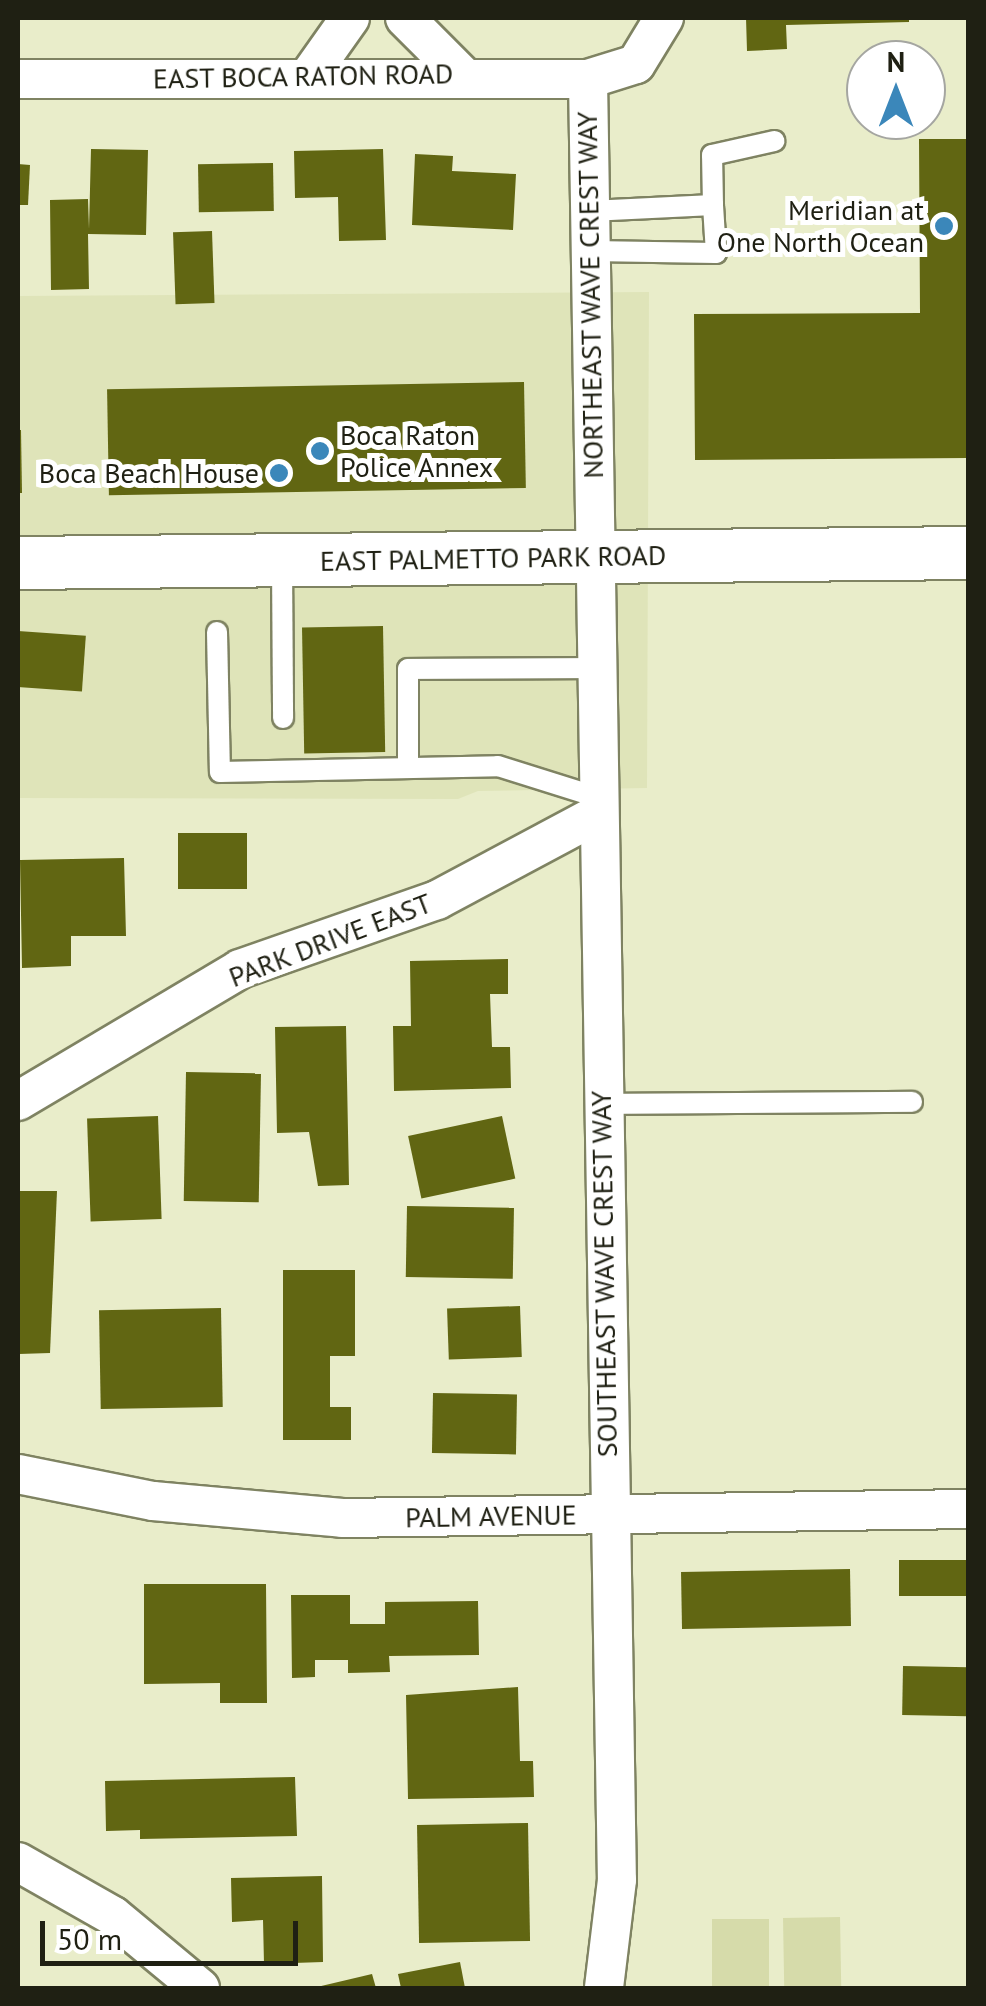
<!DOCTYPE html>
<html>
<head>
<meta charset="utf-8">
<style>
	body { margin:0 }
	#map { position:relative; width:986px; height:2006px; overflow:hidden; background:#e9edca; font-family:"PT Sans",sans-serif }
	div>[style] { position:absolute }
	.built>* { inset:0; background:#dfe4b9 }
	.green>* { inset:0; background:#d6dbaa; transform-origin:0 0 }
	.building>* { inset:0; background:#616612; transform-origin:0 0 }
	.roads { filter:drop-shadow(2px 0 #7f8362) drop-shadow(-2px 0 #7f8362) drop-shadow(0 2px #7f8362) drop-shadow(0 -2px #7f8362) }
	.lane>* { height:20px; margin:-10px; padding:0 10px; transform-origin:10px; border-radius:10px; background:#fff }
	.street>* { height:38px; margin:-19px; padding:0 19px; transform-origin:19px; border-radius:19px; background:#fff }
	.secondary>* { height:52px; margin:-26px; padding:0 26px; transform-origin:26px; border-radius:26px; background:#fff }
	.dots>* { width:28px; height:28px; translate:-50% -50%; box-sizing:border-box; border:5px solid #fff; border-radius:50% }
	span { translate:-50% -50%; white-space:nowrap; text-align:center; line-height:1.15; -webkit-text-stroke:10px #fff; paint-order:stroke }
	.street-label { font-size:28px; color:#1f2013 }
	.poi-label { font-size:28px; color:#1f2013 }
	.right { translate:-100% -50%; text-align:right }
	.left { translate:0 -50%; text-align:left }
	.frame { position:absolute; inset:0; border:20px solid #1f2013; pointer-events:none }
	.north { position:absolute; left:846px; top:40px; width:100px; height:100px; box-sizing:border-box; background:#fff; border:2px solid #a5a6a1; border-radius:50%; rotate:0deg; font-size:28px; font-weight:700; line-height:40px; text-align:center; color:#1f2013 }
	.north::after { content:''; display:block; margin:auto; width:35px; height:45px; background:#3b87ba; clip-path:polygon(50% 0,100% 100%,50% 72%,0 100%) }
	.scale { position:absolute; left:40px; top:1921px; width:258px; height:45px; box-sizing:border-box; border:5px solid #1f2013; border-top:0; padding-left:12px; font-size:30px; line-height:35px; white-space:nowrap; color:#1f2013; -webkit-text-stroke:8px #fff; paint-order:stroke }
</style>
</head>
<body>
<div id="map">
	<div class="built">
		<i style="clip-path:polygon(649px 292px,647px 788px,478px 791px,458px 799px,18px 798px,18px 296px)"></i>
	</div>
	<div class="green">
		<i style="left:840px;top:1917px;width:71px;height:57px;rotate:89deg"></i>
		<i style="left:712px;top:1919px;width:57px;height:69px"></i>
	</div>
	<div class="building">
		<i style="clip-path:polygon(746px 18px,909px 18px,909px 22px,786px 25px,787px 49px,747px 51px)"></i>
		<i style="clip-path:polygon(919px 139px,968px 139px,968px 458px,695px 460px,694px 314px,920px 313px)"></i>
		<i style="clip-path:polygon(91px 149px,148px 150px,146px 235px,88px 234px,89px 289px,51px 290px,50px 200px,88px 199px,89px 229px)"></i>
		<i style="clip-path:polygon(383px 149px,386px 240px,339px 241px,338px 197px,295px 198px,294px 151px)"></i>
		<i style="clip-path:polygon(415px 154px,453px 156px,452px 171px,516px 174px,513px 230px,412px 225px)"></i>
		<i style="left:273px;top:163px;width:48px;height:75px;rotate:89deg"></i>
		<i style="clip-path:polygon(18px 164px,30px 165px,28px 205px,18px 205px)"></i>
		<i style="left:212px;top:231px;width:72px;height:39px;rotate:88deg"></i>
		<i style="left:524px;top:382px;width:106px;height:417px;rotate:89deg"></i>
		<i style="clip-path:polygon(18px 430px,21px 430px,22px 493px,18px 493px)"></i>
		<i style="left:383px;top:626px;width:126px;height:81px;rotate:89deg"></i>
		<i style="left:18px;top:631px;width:68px;height:56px;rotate:4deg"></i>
		<i style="left:247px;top:833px;width:56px;height:69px;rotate:90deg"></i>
		<i style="clip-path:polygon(124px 858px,126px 936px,71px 936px,71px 966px,22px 968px,20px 860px)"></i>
		<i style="clip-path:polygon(508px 959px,508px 994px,490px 994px,492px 1047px,510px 1047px,511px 1088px,394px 1091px,393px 1026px,411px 1026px,410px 961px)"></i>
		<i style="clip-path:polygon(346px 1026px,349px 1185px,318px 1186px,309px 1132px,277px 1133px,275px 1027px)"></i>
		<i style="left:186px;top:1072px;width:75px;height:129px;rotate:1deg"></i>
		<i style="left:158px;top:1116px;width:103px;height:71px;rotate:88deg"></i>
		<i style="left:502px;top:1116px;width:64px;height:96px;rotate:78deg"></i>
		<i style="clip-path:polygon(18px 1191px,57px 1191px,50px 1353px,19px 1354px)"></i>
		<i style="left:407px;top:1206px;width:107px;height:71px;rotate:1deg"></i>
		<i style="clip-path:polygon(283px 1270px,355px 1270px,355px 1356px,330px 1356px,330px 1407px,351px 1407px,351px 1440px,283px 1440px)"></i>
		<i style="left:520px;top:1306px;width:51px;height:73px;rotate:88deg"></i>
		<i style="left:221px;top:1308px;width:99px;height:122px;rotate:89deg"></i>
		<i style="left:433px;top:1393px;width:84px;height:60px;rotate:1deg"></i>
		<i style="left:968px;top:1560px;width:36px;height:69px;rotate:90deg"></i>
		<i style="left:850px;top:1569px;width:57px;height:169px;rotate:89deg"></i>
		<i style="clip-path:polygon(144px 1584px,266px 1584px,267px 1703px,220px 1703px,220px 1683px,144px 1684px)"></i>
		<i style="clip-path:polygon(291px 1595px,350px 1595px,350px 1624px,385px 1624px,385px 1602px,478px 1601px,479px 1655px,389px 1656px,390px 1672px,348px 1673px,348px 1660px,315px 1660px,315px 1677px,292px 1678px)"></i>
		<i style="left:903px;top:1666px;width:65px;height:49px;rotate:1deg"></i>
		<i style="clip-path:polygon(518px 1687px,520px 1761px,533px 1761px,534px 1797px,408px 1799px,406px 1695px)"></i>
		<i style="clip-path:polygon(295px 1777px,297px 1836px,140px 1839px,140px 1830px,106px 1831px,105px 1781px)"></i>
		<i style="left:528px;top:1823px;width:118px;height:111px;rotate:89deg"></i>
		<i style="clip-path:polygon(322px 1876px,323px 1962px,264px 1964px,263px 1920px,232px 1922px,231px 1878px)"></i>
		<i style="clip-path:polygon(460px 1962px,465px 1988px,401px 1988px,398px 1974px)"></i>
		<i style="clip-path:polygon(372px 1974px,376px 1988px,317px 1988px,317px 1987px)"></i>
	</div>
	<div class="roads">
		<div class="lane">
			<i style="left:590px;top:211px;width:123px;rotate:-2.8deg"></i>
			<i style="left:713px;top:205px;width:50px;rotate:-91.1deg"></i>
			<i style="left:712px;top:155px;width:64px;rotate:-12.7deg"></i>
			<i style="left:591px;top:251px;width:125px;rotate:0.9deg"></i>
			<i style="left:716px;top:253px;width:48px;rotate:-93.6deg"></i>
			<i style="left:282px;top:563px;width:155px;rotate:89.6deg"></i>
			<i style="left:217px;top:632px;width:140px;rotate:88.8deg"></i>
			<i style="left:220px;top:772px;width:278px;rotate:-1.2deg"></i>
			<i style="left:498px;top:766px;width:101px;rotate:17.4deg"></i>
			<i style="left:408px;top:768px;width:99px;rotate:-90deg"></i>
			<i style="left:408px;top:669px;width:186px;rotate:-0.3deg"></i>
			<i style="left:600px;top:1104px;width:312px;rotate:-0.4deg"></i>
		</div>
		<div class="street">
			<i style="left:405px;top:18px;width:79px;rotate:45deg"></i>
			<i style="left:309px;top:76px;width:71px;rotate:-54.7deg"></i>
			<i style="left:18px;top:79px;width:570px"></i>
			<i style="left:588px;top:79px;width:50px;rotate:-17.4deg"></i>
			<i style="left:636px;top:64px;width:54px;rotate:-58.7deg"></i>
			<i style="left:588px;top:79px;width:1801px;rotate:89.08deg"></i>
			<i style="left:617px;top:1880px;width:109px;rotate:96.9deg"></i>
			<i style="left:18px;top:1101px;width:258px;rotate:-30.7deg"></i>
			<i style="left:240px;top:969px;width:209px;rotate:-19.3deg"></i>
			<i style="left:437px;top:900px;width:178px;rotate:-28.1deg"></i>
			<i style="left:18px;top:1474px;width:138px;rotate:11.3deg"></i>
			<i style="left:153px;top:1501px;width:190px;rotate:5.1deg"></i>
			<i style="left:342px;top:1518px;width:626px;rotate:-0.82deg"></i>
			<i style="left:18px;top:1862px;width:109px;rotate:29.6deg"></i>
			<i style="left:113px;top:1916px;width:113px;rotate:39.6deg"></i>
		</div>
		<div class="secondary">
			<i style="left:18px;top:563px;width:950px;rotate:-0.6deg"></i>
		</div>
	</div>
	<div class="dots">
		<i style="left:944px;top:226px;background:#3b87ba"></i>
		<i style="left:320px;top:451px;background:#3b87ba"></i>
		<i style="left:279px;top:473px;background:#3b87ba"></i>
	</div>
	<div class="street-label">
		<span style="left:303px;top:76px;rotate:-1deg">EAST BOCA RATON ROAD</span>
		<span style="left:590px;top:295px;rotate:-91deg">NORTHEAST WAVE CREST WAY</span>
		<span style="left:493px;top:558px;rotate:-1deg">EAST PALMETTO PARK ROAD</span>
		<span style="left:330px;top:940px;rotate:-21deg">PARK DRIVE EAST</span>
		<span style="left:604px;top:1274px;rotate:-91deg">SOUTHEAST WAVE CREST WAY</span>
		<span style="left:491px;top:1516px;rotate:-1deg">PALM AVENUE</span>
	</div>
	<div class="poi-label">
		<span class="right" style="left:924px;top:226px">Meridian at<br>One North Ocean</span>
		<span class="left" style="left:340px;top:451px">Boca Raton<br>Police Annex</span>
		<span class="right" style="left:259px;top:473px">Boca Beach House</span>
	</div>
	<div class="frame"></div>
	<div class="north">N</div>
	<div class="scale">50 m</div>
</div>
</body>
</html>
